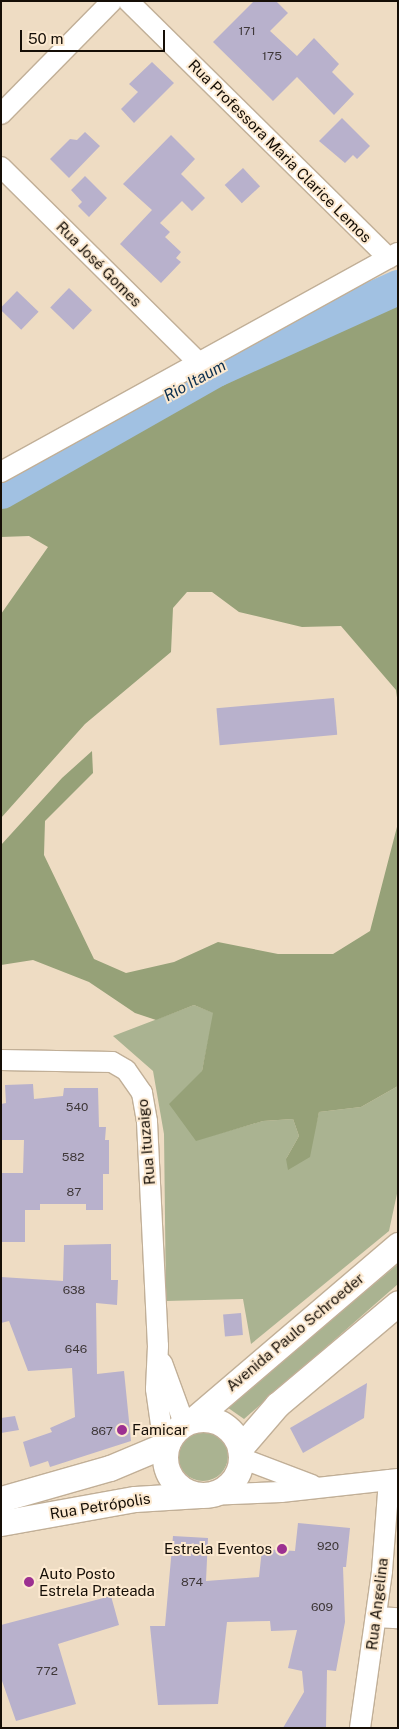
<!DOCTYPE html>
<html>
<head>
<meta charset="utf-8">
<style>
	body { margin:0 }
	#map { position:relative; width:399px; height:1729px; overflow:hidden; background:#eedcc3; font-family:"Public Sans",sans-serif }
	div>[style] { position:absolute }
	.green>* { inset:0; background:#aab391 }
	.round { border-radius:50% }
	.forest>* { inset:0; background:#96a178 }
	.river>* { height:35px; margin:-17.5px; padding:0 17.5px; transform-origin:17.5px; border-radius:17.5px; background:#a1c1e2 }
	.building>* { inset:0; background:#b8b1cc; transform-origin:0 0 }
	.roads { filter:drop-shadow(1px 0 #c1af97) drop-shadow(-1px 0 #c1af97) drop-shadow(0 1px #c1af97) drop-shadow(0 -1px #c1af97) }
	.minor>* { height:20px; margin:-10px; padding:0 10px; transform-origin:10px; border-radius:10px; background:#fff }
	.major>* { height:25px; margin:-12.5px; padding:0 12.5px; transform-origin:12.5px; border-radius:12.5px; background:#fff }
	.major>.ring { margin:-12.5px; padding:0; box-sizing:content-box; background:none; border:25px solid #fff; border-radius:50% }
	.dots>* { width:14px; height:14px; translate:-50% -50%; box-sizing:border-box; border:2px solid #fce9d0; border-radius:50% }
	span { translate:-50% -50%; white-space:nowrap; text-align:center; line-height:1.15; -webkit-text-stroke:4px #fce9d0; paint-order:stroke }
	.number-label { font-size:12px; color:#3e3738 }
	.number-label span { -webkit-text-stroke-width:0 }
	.street-label { font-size:15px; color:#150e06 }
	.poi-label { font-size:15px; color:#150e06 }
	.left { translate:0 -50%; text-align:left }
	.right { translate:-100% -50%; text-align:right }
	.water-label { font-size:16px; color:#0a2e4e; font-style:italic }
	.frame { position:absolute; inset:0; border:2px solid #150e06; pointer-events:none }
	.scale { position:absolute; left:20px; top:30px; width:145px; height:22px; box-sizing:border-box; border:2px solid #150e06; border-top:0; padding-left:6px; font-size:15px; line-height:18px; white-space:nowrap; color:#150e06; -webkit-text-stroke:4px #fce9d0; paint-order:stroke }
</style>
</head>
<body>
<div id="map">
	<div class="green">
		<i style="clip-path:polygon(194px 1005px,214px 1013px,202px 1071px,196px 1140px,263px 1121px,293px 1119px,299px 1136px,286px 1159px,314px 1132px,319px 1112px,361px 1107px,398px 1086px,398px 1189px,389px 1231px,251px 1344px,243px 1299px,166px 1301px,164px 1134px,153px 1071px,113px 1036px)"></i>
		<i style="clip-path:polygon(398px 1264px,398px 1284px,244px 1419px,224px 1405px,286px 1358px)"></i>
		<i class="round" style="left:178px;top:1431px;width:50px;height:50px"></i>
	</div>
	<div class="forest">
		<i style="clip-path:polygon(398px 295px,398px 705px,396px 690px,341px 626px,302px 627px,239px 612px,212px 592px,187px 592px,173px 608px,171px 652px,85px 724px,1px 818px,1px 614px,48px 547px,29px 536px,1px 537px,1px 500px,190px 393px,312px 331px)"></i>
		<i style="clip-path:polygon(92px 751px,93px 773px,45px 821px,44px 855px,94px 959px,126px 973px,174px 962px,218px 942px,278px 954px,333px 954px,370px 931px,398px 823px,398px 1086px,361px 1107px,319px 1112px,310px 1157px,288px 1170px,286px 1159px,299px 1136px,293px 1119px,263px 1121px,196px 1141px,169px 1104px,202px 1071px,213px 1013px,194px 1005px,156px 1020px,135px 1013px,89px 982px,33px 960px,1px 965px,1px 845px,62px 778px)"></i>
	</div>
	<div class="river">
		<i style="left:1px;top:491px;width:247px;rotate:-29.6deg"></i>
		<i style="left:216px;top:369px;width:200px;rotate:-24.3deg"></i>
	</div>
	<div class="building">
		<i style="clip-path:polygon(254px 1px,276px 1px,288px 13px,270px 31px,297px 56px,314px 38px,339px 64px,332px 72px,354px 94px,334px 115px,297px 77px,273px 101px,213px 42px)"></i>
		<i style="clip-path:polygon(152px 62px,174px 83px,134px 123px,121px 109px,138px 92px,129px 84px)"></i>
		<i style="clip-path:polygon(342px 118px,370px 146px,357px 159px,353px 155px,345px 163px,319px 141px)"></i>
		<i style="clip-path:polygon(85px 132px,100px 146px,69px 178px,50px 159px,70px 139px,77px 140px)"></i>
		<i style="clip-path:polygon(171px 135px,195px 159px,181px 174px,205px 198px,192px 211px,182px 201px,160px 223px,170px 232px,165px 237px,181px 252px,176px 258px,181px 262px,161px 283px,120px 244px,152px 210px,123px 184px)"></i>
		<i style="left:243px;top:168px;width:25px;height:25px;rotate:47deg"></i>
		<i style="clip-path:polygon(85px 176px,107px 198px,89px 217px,78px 206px,82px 202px,71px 190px)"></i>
		<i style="left:69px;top:288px;width:32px;height:27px;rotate:44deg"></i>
		<i style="left:17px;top:291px;width:30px;height:25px;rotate:44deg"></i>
		<i style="left:334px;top:698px;width:37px;height:118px;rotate:85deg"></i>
		<i style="clip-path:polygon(33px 1084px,34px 1099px,63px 1096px,64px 1088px,98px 1088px,99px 1127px,106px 1127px,105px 1140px,109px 1140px,109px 1174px,103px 1174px,103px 1210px,86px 1210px,86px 1204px,40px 1204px,40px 1210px,25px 1210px,25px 1242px,1px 1242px,1px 1173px,23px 1173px,24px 1140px,1px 1140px,1px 1104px,6px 1103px,5px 1085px)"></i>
		<i style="clip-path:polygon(111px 1244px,111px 1280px,118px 1280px,117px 1305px,96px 1303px,97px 1374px,124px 1371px,131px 1441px,50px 1467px,48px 1461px,30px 1467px,23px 1442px,52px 1432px,50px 1428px,75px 1417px,72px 1368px,28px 1371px,9px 1321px,1px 1323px,1px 1277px,63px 1281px,64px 1245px)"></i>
		<i style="left:241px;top:1313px;width:22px;height:18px;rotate:85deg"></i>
		<i style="clip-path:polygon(367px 1383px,364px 1418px,303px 1453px,290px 1428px)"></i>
		<i style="clip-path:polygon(15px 1416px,19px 1430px,1px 1433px,1px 1418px)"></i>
		<i style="clip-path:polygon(298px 1523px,350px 1528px,346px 1567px,343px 1567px,345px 1622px,336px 1671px,327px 1670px,326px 1728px,283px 1728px,304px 1692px,302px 1671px,288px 1668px,297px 1630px,271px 1631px,270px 1621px,227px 1622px,218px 1704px,158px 1705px,150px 1626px,165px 1626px,173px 1536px,208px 1538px,206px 1581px,259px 1577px,262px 1549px,295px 1551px)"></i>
		<i style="clip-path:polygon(111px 1596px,119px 1625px,58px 1644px,76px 1704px,16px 1721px,1px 1678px,1px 1625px)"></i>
	</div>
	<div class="roads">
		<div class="minor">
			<i style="left:128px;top:1px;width:366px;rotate:44.6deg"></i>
			<i style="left:1px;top:114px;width:158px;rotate:-45.5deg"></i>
			<i style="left:1px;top:167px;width:277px;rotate:44.7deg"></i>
			<i style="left:1px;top:472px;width:453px;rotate:-28.9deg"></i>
			<i style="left:1px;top:1060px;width:111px;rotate:1deg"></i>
			<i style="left:112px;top:1062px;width:16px;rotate:30deg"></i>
			<i style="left:126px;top:1070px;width:28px;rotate:55deg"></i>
			<i style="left:142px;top:1093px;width:29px;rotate:80deg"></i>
			<i style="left:147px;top:1122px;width:224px;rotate:87.2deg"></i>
			<i style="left:158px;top:1346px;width:43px;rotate:92.7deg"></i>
			<i style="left:156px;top:1389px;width:35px;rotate:82deg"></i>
			<i style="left:161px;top:1424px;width:18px;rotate:68deg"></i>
			<i style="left:162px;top:1363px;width:64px;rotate:69.9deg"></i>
			<i style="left:241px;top:1458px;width:76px;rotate:20.8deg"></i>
			<i style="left:208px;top:1495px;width:73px;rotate:-2.4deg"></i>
			<i style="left:281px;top:1492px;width:118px;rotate:-6.3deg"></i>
			<i style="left:376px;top:1617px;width:22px;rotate:3deg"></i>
			<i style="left:360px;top:1728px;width:159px;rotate:-82deg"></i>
			<i style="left:382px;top:1571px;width:91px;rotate:-85.6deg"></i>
		</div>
		<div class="major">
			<i class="ring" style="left:165px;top:1419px;width:51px;height:51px"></i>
			<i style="left:193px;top:1420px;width:270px;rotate:-40.5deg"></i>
			<i style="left:240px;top:1448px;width:57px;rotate:-49.3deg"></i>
			<i style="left:277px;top:1405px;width:158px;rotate:-40.1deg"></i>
			<i style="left:1px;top:1499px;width:113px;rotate:-15.9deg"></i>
			<i style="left:110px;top:1468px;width:62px;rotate:-22.8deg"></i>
			<i style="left:1px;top:1523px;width:136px;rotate:-10.2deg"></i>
			<i style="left:135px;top:1499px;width:65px;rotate:-3.5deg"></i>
		</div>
	</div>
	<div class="dots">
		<i style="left:122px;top:1430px;background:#9c3091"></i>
		<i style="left:282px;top:1549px;background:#9c3091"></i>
		<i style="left:29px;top:1582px;background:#9c3091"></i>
	</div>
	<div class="number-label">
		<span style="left:247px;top:32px">171</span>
		<span style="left:272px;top:57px">175</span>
		<span style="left:77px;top:1108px">540</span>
		<span style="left:73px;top:1158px">582</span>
		<span style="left:74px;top:1193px">87</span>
		<span style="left:74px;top:1291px">638</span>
		<span style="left:76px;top:1350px">646</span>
		<span style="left:102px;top:1432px">867</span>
		<span style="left:328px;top:1547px">920</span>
		<span style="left:192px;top:1583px">874</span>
		<span style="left:322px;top:1608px">609</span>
		<span style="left:47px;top:1672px">772</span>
	</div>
	<div class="street-label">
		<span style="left:280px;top:151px;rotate:45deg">Rua Professora Maria Clarice Lemos</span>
		<span style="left:99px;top:264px;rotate:45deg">Rua José Gomes</span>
		<span style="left:146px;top:1142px;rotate:-95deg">Rua Ituzaigo</span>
		<span style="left:295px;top:1332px;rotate:-40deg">Avenida Paulo Schroeder</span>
		<span style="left:100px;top:1506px;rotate:-9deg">Rua Petrópolis</span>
		<span style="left:377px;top:1604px;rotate:-83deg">Rua Angelina</span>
	</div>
	<div class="poi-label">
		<span class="left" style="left:132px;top:1430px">Famicar</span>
		<span class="right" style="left:272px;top:1549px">Estrela Eventos</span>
		<span class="left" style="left:39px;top:1582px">Auto Posto<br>Estrela Prateada</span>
	</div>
	<div class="water-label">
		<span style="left:195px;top:381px;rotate:-29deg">Rio Itaum</span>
	</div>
	<div class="frame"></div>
	<div class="scale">50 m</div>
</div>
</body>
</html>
